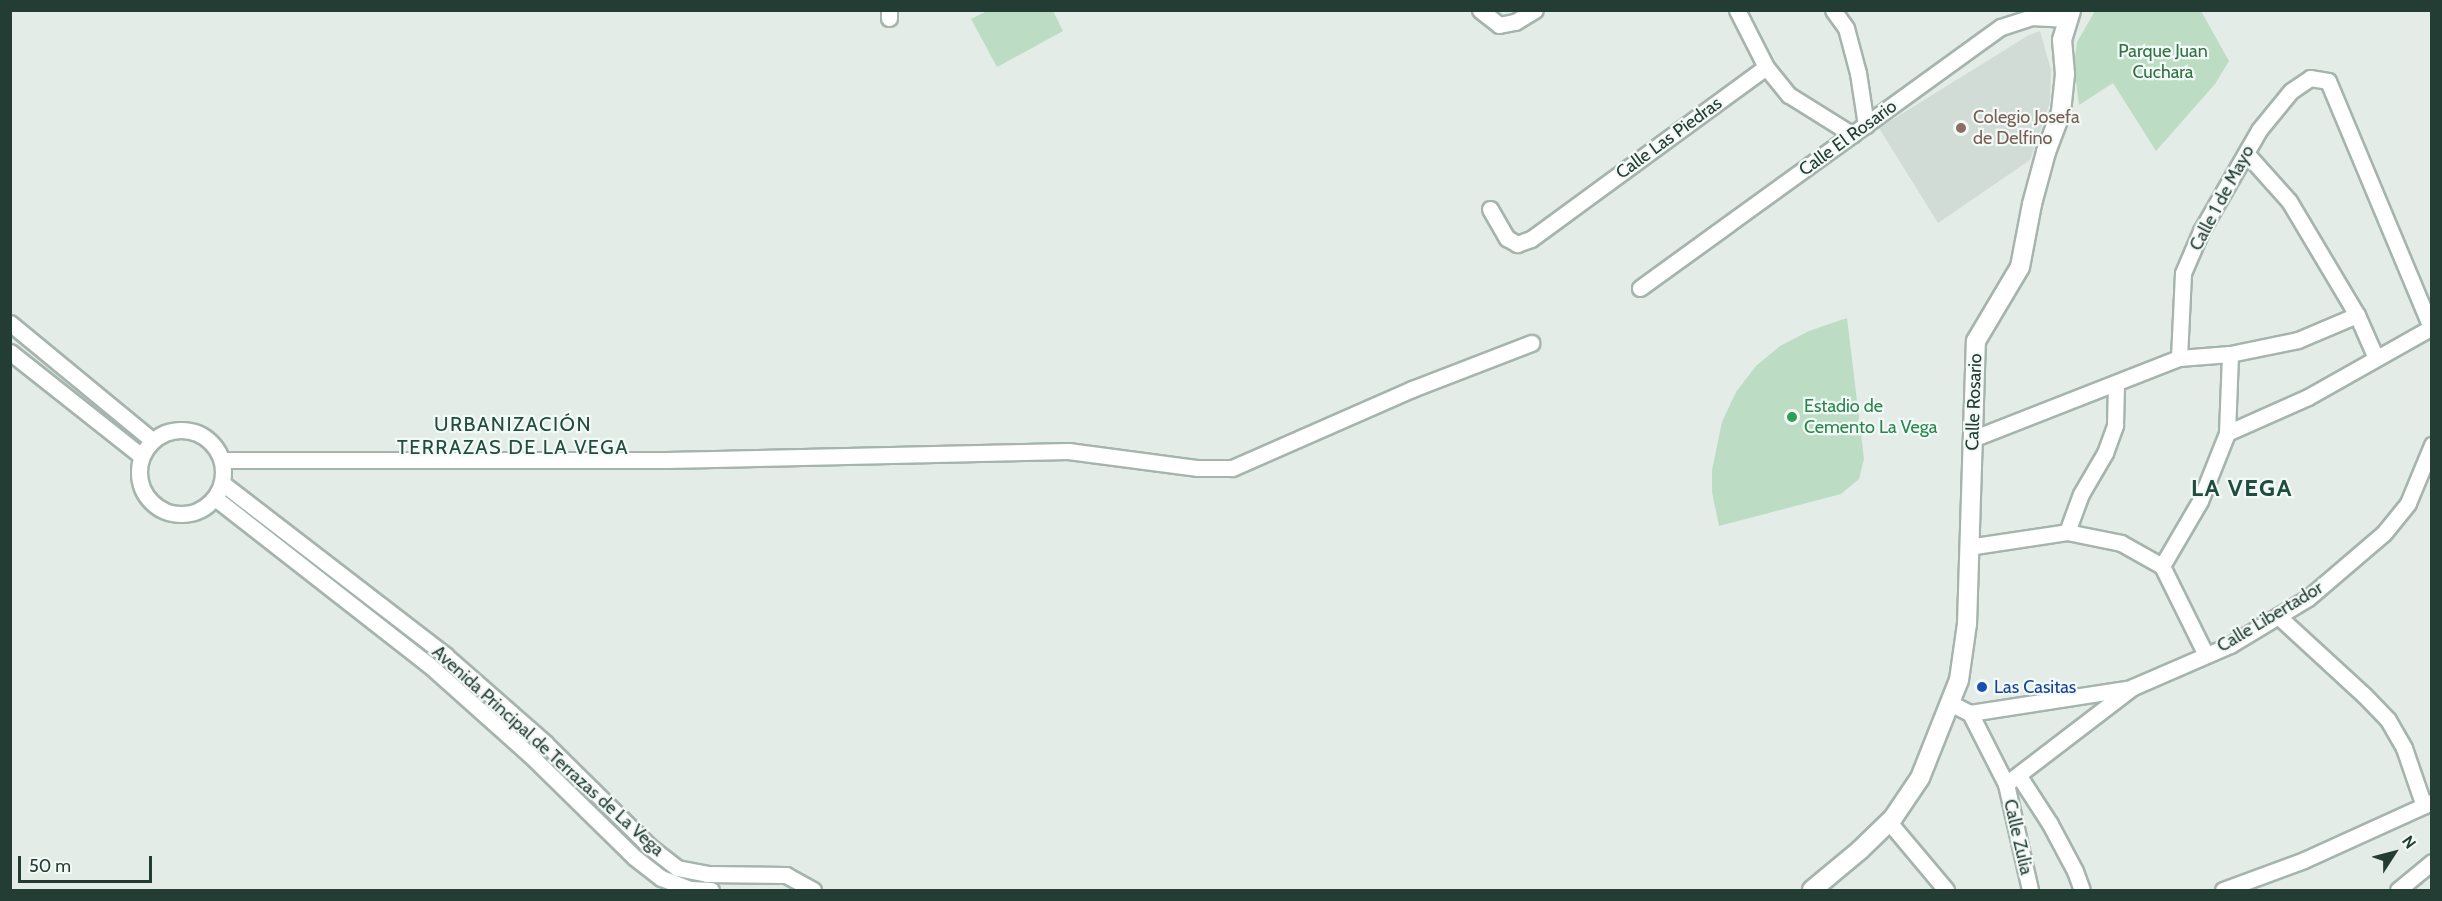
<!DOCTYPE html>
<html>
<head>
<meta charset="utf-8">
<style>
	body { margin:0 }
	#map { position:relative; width:2442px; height:901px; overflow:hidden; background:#e3ece7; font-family:Cabin,sans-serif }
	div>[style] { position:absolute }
	.built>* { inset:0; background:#d1dcd6 }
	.green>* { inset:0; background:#bddcc4 }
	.roads { filter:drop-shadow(2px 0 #a6b4ae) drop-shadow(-2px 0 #a6b4ae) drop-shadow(0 2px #a6b4ae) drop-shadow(0 -2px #a6b4ae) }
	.minor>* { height:15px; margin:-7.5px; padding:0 7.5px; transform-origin:7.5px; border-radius:7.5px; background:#fff }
	.minor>.ring { margin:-7.5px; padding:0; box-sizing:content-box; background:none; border:15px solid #fff; border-radius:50% }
	.tertiary>* { height:18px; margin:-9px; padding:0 9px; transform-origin:9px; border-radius:9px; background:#fff }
	.dots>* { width:16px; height:16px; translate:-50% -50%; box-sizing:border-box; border:3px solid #f3f9f6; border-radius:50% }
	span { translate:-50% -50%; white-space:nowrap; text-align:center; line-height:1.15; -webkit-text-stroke:4.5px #f3f9f6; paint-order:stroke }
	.park-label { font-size:18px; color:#307146 }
	.education-label { font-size:18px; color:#785e54 }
	.left { translate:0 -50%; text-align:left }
	.street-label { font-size:18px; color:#233c34 }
	.leisure-label { font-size:18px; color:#27864d }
	.transit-label { font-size:18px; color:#164399 }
	.neighbourhood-label { font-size:20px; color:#204d40; letter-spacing:1.5px }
	.district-label { font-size:24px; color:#204d40; font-weight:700; letter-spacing:1.5px }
	.frame { position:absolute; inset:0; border:12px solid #233c34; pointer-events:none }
	.north { position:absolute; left:2364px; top:823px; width:60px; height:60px; -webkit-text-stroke:4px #f3f9f6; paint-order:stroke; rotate:54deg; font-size:16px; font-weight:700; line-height:24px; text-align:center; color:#233c34 }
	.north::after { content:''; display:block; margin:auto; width:21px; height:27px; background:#233c34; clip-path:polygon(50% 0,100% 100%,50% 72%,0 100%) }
	.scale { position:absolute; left:18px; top:856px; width:134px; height:27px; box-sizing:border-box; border:3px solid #233c34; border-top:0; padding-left:8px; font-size:18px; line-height:21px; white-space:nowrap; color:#233c34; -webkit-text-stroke:4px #f3f9f6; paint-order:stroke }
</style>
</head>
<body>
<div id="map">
	<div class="built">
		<i style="clip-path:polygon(2040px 31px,2051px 70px,2050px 102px,2030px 160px,1938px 223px,1879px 128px,2029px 35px)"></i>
	</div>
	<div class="green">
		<i style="clip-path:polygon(987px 11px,1053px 11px,1063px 31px,997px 67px,971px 19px)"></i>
		<i style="clip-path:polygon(2095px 11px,2201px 11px,2229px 61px,2215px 84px,2156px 151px,2113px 83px,2079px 105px,2074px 65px,2077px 42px)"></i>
		<i style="clip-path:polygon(1847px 318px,1864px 459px,1859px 479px,1841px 494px,1719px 526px,1712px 492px,1712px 470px,1722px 422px,1736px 392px,1756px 366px,1780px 346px,1809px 331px)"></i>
	</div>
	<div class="roads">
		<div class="minor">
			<i style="left:1480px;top:10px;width:24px;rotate:38deg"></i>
			<i style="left:1499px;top:25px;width:16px;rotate:-11deg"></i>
			<i style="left:1515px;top:22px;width:23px;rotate:-31deg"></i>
			<i style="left:1737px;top:10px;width:64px;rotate:63deg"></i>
			<i style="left:1833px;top:10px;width:22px;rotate:54deg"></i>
			<i style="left:1846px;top:28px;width:47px;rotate:75.1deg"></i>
			<i style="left:1858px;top:73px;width:53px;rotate:81.3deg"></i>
			<i style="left:889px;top:18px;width:8px;rotate:-90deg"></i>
			<i style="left:2246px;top:153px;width:64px;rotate:48.1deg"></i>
			<i style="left:2289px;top:201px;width:133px;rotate:59.2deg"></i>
			<i style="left:2357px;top:315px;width:47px;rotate:66.2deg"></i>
			<i style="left:1490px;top:209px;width:34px;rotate:60deg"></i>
			<i style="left:1507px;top:238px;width:12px;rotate:31deg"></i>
			<i style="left:1517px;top:244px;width:15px;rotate:-20deg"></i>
			<i style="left:1531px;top:239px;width:291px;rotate:-36.2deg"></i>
			<i style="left:1766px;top:67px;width:36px;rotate:51deg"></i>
			<i style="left:1789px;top:95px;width:75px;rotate:32deg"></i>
			<i style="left:1640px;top:288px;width:445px;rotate:-35.9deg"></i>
			<i style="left:2001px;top:27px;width:32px;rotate:-18deg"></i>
			<i style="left:2031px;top:17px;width:37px;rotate:3deg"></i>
			<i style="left:10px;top:323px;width:184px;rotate:39.5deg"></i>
			<i style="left:10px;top:352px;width:167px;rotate:38.4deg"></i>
			<i style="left:2179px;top:358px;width:85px;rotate:-87.3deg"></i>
			<i style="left:2183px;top:273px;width:46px;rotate:-66.8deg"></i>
			<i style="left:2201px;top:231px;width:116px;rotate:-60.1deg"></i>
			<i style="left:2259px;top:130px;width:50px;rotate:-50.6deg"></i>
			<i style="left:2291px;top:91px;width:23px;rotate:-34deg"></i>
			<i style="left:2310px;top:78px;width:18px;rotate:9deg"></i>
			<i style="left:2328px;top:81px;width:267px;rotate:67.3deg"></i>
			<i class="ring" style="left:139px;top:430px;width:69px;height:69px"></i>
			<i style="left:2227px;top:433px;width:89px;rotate:-24deg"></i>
			<i style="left:2308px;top:397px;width:142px;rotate:-29.4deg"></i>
			<i style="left:1972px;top:439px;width:222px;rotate:-21.4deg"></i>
			<i style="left:2179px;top:358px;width:51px;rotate:-4.5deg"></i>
			<i style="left:2230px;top:354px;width:69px;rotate:-11.6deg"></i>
			<i style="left:2298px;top:340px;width:64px;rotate:-23deg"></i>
			<i style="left:222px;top:460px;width:444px"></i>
			<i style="left:666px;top:460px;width:402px;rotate:-1.3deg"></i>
			<i style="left:1068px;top:451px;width:131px;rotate:7.5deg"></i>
			<i style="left:1198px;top:468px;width:34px"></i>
			<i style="left:1232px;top:468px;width:197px;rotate:-23.7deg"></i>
			<i style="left:1412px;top:389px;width:128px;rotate:-21.1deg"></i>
			<i style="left:222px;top:483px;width:282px;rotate:37.6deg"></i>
			<i style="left:445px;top:655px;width:133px;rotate:41.3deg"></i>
			<i style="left:545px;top:743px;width:146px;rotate:44.7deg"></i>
			<i style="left:649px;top:846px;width:36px;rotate:38deg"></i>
			<i style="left:677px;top:868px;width:31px;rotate:11deg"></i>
			<i style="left:707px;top:874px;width:79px;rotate:0.7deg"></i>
			<i style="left:786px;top:875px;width:31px;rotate:29deg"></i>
			<i style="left:215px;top:498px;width:271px;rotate:38deg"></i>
			<i style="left:429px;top:665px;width:134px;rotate:41.7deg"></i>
			<i style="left:529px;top:754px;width:147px;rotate:44.4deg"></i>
			<i style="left:634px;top:857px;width:34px;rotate:38deg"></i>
			<i style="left:661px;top:878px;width:31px;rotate:21deg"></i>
			<i style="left:690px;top:889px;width:21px;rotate:3deg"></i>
			<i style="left:2067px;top:532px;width:40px;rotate:-69.8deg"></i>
			<i style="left:2081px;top:494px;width:48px;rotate:-59.7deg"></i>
			<i style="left:2105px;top:453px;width:30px;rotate:-70deg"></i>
			<i style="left:2115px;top:425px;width:42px;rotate:-88.6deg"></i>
			<i style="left:1968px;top:547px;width:100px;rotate:-8.6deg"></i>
			<i style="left:2067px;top:532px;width:55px;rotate:11.5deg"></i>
			<i style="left:2121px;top:543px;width:47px;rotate:29.3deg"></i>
			<i style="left:2278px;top:616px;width:118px;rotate:42.6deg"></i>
			<i style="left:2365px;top:696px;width:33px;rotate:46deg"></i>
			<i style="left:2388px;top:720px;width:32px;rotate:60deg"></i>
			<i style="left:2404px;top:748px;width:61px;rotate:71deg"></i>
			<i style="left:2206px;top:655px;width:99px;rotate:-116.3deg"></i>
			<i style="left:2162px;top:566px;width:75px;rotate:-59.7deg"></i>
			<i style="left:2200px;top:501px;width:73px;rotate:-68.3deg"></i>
			<i style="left:2227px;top:433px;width:79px;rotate:-87.8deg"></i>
			<i style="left:1950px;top:703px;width:22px;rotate:27deg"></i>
			<i style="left:1970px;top:713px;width:80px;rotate:63.1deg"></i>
			<i style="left:2006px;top:784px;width:109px;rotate:77.2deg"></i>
			<i style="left:1970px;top:713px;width:163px;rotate:-8.8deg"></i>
			<i style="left:2019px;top:776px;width:57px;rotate:57.1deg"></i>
			<i style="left:2050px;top:824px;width:53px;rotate:62deg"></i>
			<i style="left:2075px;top:871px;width:20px;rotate:70deg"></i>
			<i style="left:2006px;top:784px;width:160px;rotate:-37.4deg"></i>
			<i style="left:2133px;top:687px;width:106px;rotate:-23.4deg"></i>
			<i style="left:2230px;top:645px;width:91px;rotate:-31.1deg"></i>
			<i style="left:2308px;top:598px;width:100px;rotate:-40.5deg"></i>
			<i style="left:2384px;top:533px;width:38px;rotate:-51deg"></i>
			<i style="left:2408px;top:503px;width:63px;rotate:-67.5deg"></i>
			<i style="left:1889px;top:822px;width:89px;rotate:50deg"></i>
			<i style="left:2223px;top:890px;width:86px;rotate:-20.3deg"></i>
			<i style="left:2304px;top:860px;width:141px;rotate:-24.4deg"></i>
			<i style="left:2398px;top:890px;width:44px;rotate:-39.5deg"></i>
		</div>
		<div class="tertiary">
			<i style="left:1812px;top:890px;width:62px;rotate:-39.8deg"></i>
			<i style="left:1860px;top:850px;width:46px;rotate:-44.1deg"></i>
			<i style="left:1893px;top:818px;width:48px;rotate:-56deg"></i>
			<i style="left:1920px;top:778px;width:105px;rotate:-68.3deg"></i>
			<i style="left:1959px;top:680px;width:57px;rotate:-81.9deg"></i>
			<i style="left:1967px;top:624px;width:283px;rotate:-88.2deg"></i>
			<i style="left:1976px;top:341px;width:86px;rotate:-59.3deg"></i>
			<i style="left:2020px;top:267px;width:64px;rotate:-79.2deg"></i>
			<i style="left:2032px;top:204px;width:54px;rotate:-74.9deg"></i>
			<i style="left:2046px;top:152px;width:43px;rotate:-69.4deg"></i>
			<i style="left:2061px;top:112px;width:38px;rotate:-84deg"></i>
			<i style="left:2065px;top:74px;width:34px;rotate:-95deg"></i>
			<i style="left:2062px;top:40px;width:31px;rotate:-73deg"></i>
		</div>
	</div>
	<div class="dots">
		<i style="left:1961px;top:128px;background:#8d6e63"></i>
		<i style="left:1792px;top:417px;background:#2e9e5b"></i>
		<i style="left:1982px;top:687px;background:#1a4fb4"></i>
	</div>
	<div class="park-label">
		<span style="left:2163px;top:62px">Parque Juan<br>Cuchara</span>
	</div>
	<div class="education-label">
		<span class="left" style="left:1973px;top:128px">Colegio Josefa<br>de Delfino</span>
	</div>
	<div class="street-label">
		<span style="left:1669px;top:138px;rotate:-36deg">Calle Las Piedras</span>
		<span style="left:1848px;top:138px;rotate:-36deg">Calle El Rosario</span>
		<span style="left:2222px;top:198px;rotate:-62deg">Calle 1 de Mayo</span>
		<span style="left:1974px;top:402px;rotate:-88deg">Calle Rosario</span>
		<span style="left:2270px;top:617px;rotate:-31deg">Calle Libertador</span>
		<span style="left:548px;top:751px;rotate:42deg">Avenida Principal de Terrazas de La Vega</span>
		<span style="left:2018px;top:837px;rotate:77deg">Calle Zulia</span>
	</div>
	<div class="leisure-label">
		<span class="left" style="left:1804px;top:417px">Estadio de<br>Cemento La Vega</span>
	</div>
	<div class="transit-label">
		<span class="left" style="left:1994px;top:687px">Las Casitas</span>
	</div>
	<div class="neighbourhood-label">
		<span style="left:513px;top:436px">URBANIZACIÓN<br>TERRAZAS DE LA VEGA</span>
	</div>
	<div class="district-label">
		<span style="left:2242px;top:488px">LA VEGA</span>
	</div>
	<div class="frame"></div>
	<div class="north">N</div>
	<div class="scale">50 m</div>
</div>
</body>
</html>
